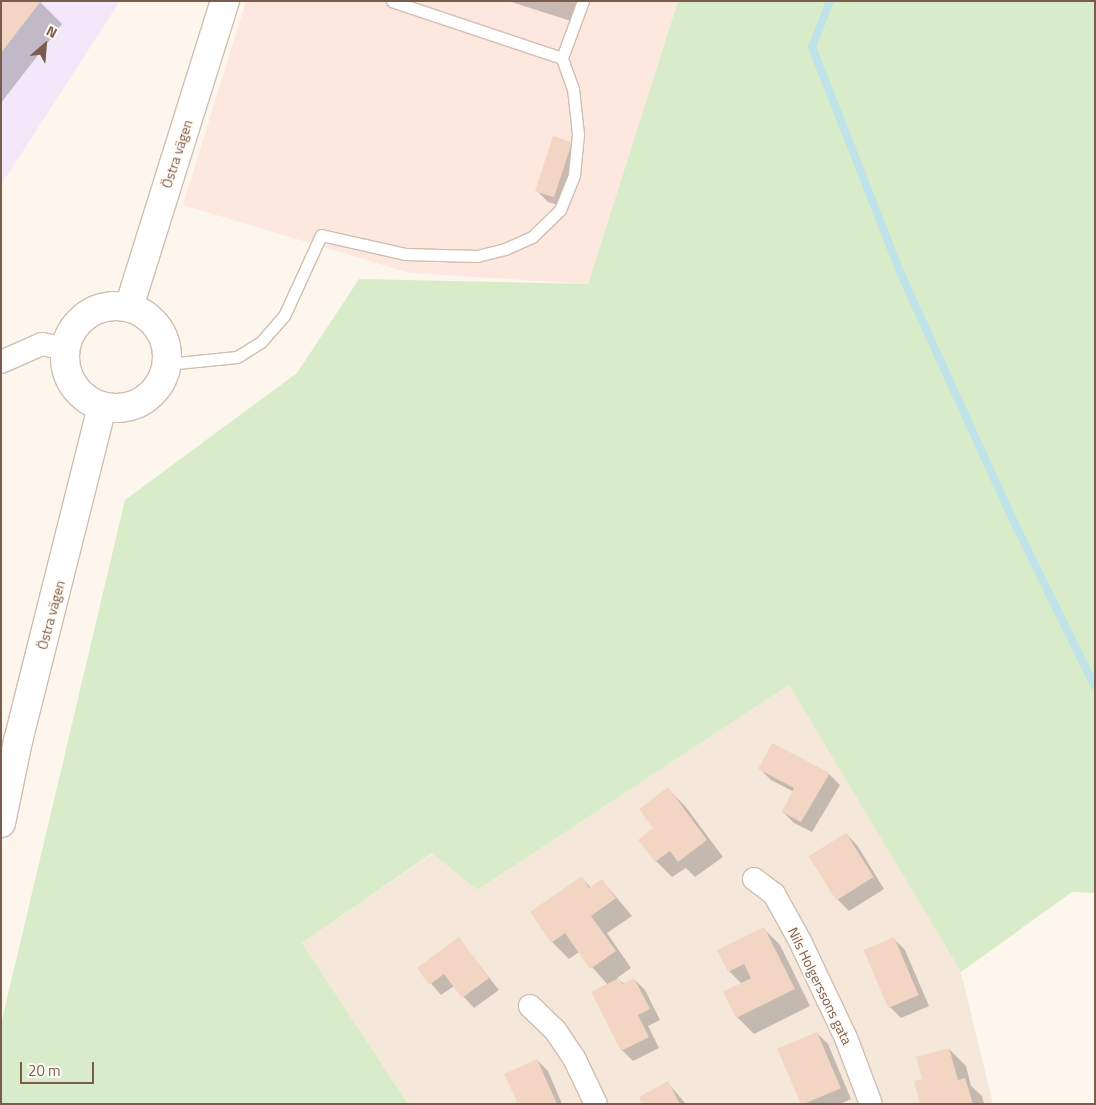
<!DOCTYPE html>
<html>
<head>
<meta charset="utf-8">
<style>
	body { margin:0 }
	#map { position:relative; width:1096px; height:1105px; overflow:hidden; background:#fdf6ec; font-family:"Titillium Web",sans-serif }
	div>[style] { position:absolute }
	.residential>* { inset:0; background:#f5e8da }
	.commercial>* { inset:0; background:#fde8e0 }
	.education>* { inset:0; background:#f3e8fa }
	.green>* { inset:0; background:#d8ecc9 }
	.shadow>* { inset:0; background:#0003 }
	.stream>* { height:8px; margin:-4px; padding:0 4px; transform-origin:4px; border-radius:4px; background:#bfe3e8 }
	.building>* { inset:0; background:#f3d5c3; transform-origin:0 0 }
	.roads { filter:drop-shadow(1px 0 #d1beb0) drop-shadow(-1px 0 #d1beb0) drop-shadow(0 1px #d1beb0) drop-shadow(0 -1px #d1beb0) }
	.lane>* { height:11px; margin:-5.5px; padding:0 5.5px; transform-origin:5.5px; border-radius:5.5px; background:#fff }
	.street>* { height:22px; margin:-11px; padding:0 11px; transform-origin:11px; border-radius:11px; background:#fff }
	.secondary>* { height:28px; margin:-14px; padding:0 14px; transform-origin:14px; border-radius:14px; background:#fff }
	.secondary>.ring { margin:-14px; padding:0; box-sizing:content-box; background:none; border:28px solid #fff; border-radius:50% }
	span { translate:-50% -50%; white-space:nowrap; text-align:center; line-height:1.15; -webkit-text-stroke:4px #fffaf3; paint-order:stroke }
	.street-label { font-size:14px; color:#7a5c4d }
	.frame { position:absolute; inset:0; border:2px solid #7a5c4d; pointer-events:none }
	.north { position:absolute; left:20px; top:20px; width:50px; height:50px; -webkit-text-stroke:4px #fffaf3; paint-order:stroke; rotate:27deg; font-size:14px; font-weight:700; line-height:20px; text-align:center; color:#7a5c4d }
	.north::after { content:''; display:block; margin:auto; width:18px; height:22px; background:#7a5c4d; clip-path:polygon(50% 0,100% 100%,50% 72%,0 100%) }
	.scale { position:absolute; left:20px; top:1062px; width:74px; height:22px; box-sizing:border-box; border:2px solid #7a5c4d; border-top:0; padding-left:6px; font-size:15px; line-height:18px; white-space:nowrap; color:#7a5c4d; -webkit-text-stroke:4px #fffaf3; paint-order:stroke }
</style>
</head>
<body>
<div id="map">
	<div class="residential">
		<i style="clip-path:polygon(789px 685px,961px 972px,993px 1104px,408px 1104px,302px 943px,433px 853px,477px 890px)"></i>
	</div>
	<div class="commercial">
		<i style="clip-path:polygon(246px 1px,678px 1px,588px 284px,410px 273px,183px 205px)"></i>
	</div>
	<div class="education">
		<i style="clip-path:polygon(1px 1px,120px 1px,1px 185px)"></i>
	</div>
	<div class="green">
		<i style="clip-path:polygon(678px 1px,1095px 1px,1095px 893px,1072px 892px,961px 972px,789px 685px,477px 890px,432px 853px,302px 943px,408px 1104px,1px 1104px,1px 1024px,125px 500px,297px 373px,359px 279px,588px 284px)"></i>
	</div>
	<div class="shadow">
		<i style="clip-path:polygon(1px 1px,39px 1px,62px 24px,1px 103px)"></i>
		<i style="clip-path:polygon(508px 1px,581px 1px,574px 22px)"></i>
		<i style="clip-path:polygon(571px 143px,582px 154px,565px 207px,548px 202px,537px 191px)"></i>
		<i style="clip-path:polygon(760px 769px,829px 774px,840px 785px,812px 832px,794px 823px,783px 812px,794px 792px,771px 780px)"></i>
		<i style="clip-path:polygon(668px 789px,685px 806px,723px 857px,695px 877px,686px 868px,672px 877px,656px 861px,655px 829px)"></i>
		<i style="clip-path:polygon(846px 834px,857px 845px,884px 889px,849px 911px,838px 900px)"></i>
		<i style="clip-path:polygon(582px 878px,591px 888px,602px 880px,632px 916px,607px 933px,631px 968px,617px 978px,624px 984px,634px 979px,645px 990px,660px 1020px,648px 1026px,659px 1048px,633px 1061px,622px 1050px,608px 985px,579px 952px,569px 959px,552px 942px,532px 913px)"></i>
		<i style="clip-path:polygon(763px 928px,780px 945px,810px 1006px,754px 1034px,737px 1017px,742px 984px,729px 971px)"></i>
		<i style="clip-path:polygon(459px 939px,499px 990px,474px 1008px,454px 986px,441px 995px,418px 968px)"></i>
		<i style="clip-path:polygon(894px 939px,905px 950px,929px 1006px,901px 1018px,890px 1007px)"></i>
		<i style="clip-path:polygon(817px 1033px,828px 1044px,851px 1099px,840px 1104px,802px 1104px,779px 1049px)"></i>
		<i style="clip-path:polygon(949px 1049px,966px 1066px,971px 1086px,982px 1096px,984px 1104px,922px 1104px,923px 1080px)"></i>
		<i style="clip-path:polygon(537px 1060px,548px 1071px,562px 1104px,516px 1104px)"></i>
		<i style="clip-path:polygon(668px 1083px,686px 1104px,644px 1104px)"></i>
	</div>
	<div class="stream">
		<i style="left:830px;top:1px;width:49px;rotate:111.4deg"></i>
		<i style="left:812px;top:47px;width:242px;rotate:68.6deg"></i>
		<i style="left:900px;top:272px;width:273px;rotate:65.5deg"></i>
		<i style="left:1013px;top:520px;width:186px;rotate:63.8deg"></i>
	</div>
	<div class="building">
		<i style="clip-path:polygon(1px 1px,41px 1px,1px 53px)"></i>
		<i style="left:553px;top:136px;width:20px;height:58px;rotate:18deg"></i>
		<i style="clip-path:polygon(772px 743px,830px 773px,801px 822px,782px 812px,794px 788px,758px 769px)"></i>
		<i style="clip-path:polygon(668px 787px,707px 840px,678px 862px,670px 851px,655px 862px,638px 840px,653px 828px,639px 809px)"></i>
		<i style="left:846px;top:833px;width:52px;height:44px;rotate:58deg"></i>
		<i style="clip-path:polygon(582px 876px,589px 888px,602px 879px,616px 898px,591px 916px,616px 951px,590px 969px,565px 933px,551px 943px,530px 912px)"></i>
		<i style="clip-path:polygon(764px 927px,795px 989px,736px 1018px,723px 992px,751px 978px,744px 964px,728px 972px,717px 950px)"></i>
		<i style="clip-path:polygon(459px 937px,489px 978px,462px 998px,444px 974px,429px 985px,417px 968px)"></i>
		<i style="left:894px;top:937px;width:63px;height:33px;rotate:67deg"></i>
		<i style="clip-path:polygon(619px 978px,622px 984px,634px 978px,650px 1009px,638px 1015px,649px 1037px,621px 1051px,591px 992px)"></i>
		<i style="left:817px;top:1032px;width:61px;height:43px;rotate:67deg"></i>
		<i style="clip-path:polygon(949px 1048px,958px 1080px,965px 1078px,973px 1104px,920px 1104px,914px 1081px,922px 1079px,916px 1057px)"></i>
		<i style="clip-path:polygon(537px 1059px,557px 1104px,513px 1104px,517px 1102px,504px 1074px)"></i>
		<i style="clip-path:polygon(668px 1081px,680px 1104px,642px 1104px,639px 1097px)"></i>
	</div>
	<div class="roads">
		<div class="lane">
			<i style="left:562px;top:58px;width:61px;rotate:-69.8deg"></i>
			<i style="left:167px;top:364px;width:70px;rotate:-5.7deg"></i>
			<i style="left:237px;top:357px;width:28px;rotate:-32deg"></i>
			<i style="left:261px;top:342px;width:35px;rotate:-49deg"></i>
			<i style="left:284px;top:316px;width:89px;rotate:-65.4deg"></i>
			<i style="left:321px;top:235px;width:86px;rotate:12.7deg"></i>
			<i style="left:405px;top:254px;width:72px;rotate:1.6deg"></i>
			<i style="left:477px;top:256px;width:29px;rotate:-14deg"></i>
			<i style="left:505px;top:249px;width:30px;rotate:-24deg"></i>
			<i style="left:532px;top:237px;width:39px;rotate:-44deg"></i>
			<i style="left:560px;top:210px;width:38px;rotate:-68deg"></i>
			<i style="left:574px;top:175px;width:41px;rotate:-84.4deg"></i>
			<i style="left:578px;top:134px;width:45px;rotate:-96.3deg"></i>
			<i style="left:573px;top:89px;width:33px;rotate:-110deg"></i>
			<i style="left:562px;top:58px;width:179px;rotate:-161.5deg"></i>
		</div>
		<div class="street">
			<i style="left:1px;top:362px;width:45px;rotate:-23.7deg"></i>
			<i style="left:42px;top:344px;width:25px;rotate:12deg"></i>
			<i style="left:754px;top:879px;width:25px;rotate:37deg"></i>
			<i style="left:774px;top:894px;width:54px;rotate:61deg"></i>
			<i style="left:800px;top:941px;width:107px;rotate:64.6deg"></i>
			<i style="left:846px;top:1038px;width:71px;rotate:69.3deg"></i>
			<i style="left:530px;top:1006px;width:35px;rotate:44deg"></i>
			<i style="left:555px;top:1030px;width:34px;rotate:56deg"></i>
			<i style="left:574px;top:1058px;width:51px;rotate:64.4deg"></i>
		</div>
		<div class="secondary">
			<i class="ring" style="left:65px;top:306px;width:74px;height:74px"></i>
			<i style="left:129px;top:307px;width:321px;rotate:-72.6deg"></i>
			<i style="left:1px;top:823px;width:84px;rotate:-78.3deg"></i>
			<i style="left:18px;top:741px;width:344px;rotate:-75.9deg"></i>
		</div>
	</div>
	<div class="street-label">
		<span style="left:177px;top:154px;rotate:-72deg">Östra vägen</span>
		<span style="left:51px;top:615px;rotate:-75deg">Östra vägen</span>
		<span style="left:820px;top:986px;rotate:64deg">Nils Holgerssons gata</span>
	</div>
	<div class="frame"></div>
	<div class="north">N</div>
	<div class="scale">20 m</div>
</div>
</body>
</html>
